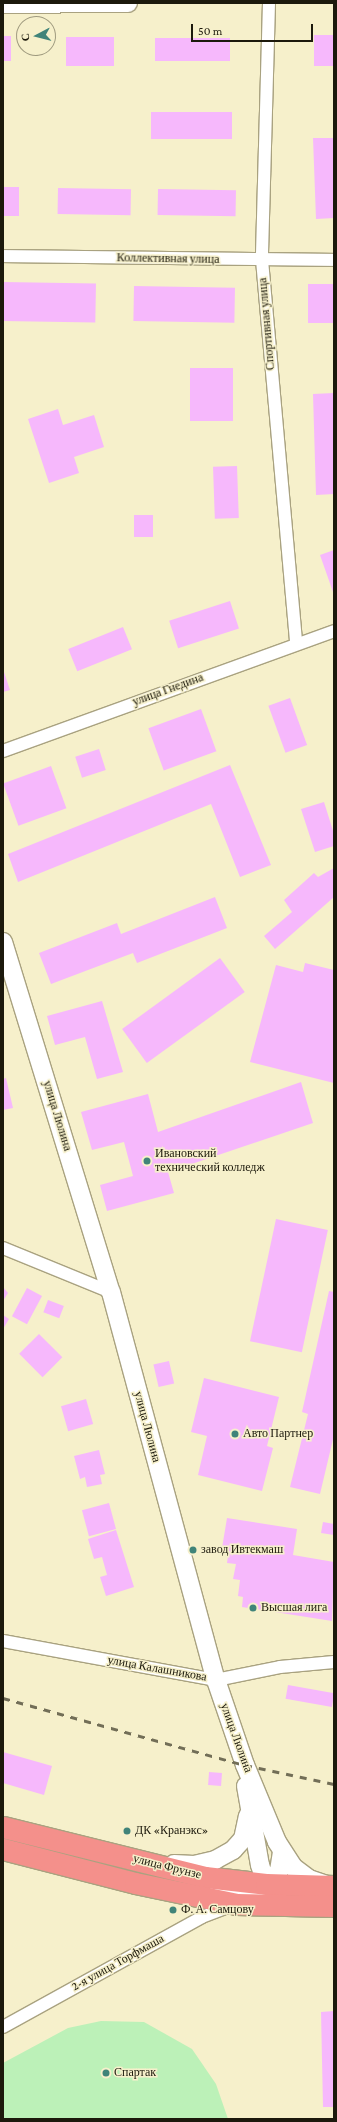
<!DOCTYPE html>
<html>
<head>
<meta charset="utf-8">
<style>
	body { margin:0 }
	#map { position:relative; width:337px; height:2122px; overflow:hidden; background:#f6f0cb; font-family:"Crimson Pro",serif }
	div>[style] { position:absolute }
	.green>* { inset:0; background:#bcf1b8 }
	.building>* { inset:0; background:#f6b8fc; transform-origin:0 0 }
	.roads { filter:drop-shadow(1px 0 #a9a280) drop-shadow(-1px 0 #a9a280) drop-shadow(0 1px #a9a280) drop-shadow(0 -1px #a9a280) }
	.minor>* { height:12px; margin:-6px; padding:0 6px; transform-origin:6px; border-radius:6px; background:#fff }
	.secondary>* { height:18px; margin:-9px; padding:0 9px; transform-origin:9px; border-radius:9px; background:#fff }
	.trunk>* { height:21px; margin:-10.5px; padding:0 10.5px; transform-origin:10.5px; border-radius:10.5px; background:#f4908b }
	.rail>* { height:3px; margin-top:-1.5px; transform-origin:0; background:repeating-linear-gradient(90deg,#726e57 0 7px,transparent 0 14px) }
	.dots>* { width:11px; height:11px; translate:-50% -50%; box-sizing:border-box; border:2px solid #f6f0cb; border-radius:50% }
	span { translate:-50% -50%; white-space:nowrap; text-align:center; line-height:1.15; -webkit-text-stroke:3px #f6f0cb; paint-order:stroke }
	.street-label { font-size:12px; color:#1c190c }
	.poi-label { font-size:12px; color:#1c190c }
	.left { translate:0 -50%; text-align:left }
	.frame { position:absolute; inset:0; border:4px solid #1c190c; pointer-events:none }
	.north { position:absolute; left:16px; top:16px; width:40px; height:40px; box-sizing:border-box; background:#f6f0cb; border:1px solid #9f9a7f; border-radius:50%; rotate:263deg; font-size:11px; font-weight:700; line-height:16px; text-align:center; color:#1c190c }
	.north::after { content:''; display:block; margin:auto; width:14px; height:18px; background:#408479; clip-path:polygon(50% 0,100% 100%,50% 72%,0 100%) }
	.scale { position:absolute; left:191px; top:24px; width:122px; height:18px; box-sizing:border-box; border:2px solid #1c190c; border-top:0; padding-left:5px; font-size:12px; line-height:14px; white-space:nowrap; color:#1c190c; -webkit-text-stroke:3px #f6f0cb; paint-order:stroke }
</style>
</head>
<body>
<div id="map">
	<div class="green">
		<i style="clip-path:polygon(101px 2021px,144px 2022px,192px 2049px,216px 2084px,228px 2119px,3px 2119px,3px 2063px,68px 2028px)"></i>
	</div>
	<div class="building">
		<i style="left:314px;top:35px;width:20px;height:31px"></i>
		<i style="left:3px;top:36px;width:8px;height:25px"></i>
		<i style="left:66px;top:37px;width:48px;height:29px"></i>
		<i style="left:155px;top:38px;width:75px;height:23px"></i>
		<i style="left:151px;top:112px;width:81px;height:27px"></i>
		<i style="clip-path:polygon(313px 138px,334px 138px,334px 218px,316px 219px)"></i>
		<i style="left:3px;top:187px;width:16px;height:29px"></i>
		<i style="left:58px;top:188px;width:73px;height:26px;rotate:1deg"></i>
		<i style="left:158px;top:189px;width:78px;height:26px;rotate:1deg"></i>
		<i style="left:3px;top:282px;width:93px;height:39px;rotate:1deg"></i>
		<i style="left:334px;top:284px;width:39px;height:26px;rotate:90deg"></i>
		<i style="left:134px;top:286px;width:101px;height:35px;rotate:1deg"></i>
		<i style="left:190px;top:368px;width:43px;height:53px"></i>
		<i style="clip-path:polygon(334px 393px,334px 494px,316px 495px,313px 394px)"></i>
		<i style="clip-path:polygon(58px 409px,63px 425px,94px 415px,104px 447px,74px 457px,79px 473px,49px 483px,28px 419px)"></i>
		<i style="left:237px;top:466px;width:52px;height:24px;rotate:88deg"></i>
		<i style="left:134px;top:515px;width:19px;height:22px"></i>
		<i style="clip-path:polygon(334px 550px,334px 592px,333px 592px,320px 555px)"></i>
		<i style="left:230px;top:601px;width:29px;height:64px;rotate:72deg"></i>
		<i style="left:123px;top:627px;width:24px;height:59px;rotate:68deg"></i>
		<i style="clip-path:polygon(3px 669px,10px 690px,3px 692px)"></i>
		<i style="left:290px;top:698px;width:50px;height:23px;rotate:70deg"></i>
		<i style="left:201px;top:709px;width:45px;height:56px;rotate:70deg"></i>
		<i style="left:99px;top:749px;width:22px;height:25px;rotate:72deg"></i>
		<i style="clip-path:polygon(230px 765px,271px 865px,240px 877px,211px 804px,18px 882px,8px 854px)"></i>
		<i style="left:51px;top:766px;width:45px;height:51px;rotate:70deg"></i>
		<i style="clip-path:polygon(324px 802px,334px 834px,334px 846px,315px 852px,301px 809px)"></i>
		<i style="clip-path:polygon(334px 868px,334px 897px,275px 949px,264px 936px,292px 912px,284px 900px,314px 873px,318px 877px)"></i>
		<i style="clip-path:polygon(215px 897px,227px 928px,137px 963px,133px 953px,51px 984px,39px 953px,117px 923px,121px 934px)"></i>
		<i style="left:220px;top:958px;width:42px;height:121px;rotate:54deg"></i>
		<i style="clip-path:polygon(305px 963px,334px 970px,334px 1083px,250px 1062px,276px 965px,303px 972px)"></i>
		<i style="clip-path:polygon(102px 1001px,123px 1072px,97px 1079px,85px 1037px,55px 1045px,47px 1016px)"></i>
		<i style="clip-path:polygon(6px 1078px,13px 1108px,3px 1110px,3px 1079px)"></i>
		<i style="clip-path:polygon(301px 1082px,313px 1123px,168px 1172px,174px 1193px,107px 1211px,100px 1185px,133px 1176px,124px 1142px,92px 1150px,81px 1112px,148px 1094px,158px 1132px)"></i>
		<i style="left:276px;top:1219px;width:53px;height:125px;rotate:12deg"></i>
		<i style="clip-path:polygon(3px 1287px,8px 1293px,3px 1301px)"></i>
		<i style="left:27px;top:1288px;width:17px;height:32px;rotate:28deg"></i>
		<i style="clip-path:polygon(329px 1291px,334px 1292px,334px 1435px,320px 1494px,290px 1487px,308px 1414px,302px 1412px)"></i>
		<i style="left:48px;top:1300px;width:17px;height:13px;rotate:21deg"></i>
		<i style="clip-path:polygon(3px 1315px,9px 1319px,3px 1329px)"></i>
		<i style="left:39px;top:1334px;width:33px;height:28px;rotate:45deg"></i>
		<i style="left:169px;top:1361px;width:23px;height:16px;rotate:77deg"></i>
		<i style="clip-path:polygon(204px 1378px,279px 1397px,267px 1446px,273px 1448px,262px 1491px,198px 1475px,207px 1436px,191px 1432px)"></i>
		<i style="left:86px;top:1399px;width:26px;height:26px;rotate:74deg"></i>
		<i style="clip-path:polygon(99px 1450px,105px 1474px,100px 1475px,102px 1484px,87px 1487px,85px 1477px,80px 1479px,74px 1456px)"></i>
		<i style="left:109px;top:1503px;width:27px;height:28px;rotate:75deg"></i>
		<i style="clip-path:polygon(227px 1518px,297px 1529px,293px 1555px,334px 1562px,332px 1621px,242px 1607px,243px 1597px,238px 1596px,240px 1580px,233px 1579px,236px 1564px,227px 1563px,229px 1549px,222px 1548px)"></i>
		<i style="clip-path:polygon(323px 1522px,334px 1524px,334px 1535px,321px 1533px)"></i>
		<i style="clip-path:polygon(116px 1530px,134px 1587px,106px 1596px,100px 1577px,107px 1575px,102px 1557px,94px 1559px,88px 1539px)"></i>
		<i style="left:288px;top:1685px;width:47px;height:14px;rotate:10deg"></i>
		<i style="clip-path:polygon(3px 1752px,52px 1766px,44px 1795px,3px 1783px)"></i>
		<i style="left:209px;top:1772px;width:13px;height:13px;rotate:4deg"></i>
		<i style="clip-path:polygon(334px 2011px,334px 2107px,323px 2107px,321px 2012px)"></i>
	</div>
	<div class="roads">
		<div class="minor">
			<i style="left:269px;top:3px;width:257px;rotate:91.6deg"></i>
			<i style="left:262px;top:260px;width:385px;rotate:84.9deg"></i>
			<i style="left:3px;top:256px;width:331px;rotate:0.7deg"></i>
			<i style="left:3px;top:751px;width:352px;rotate:-19.9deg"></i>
			<i style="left:3px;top:1248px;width:117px;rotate:22.2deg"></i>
			<i style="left:3px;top:1641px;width:217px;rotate:10.4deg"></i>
			<i style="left:216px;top:1680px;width:65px;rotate:-11.5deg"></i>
			<i style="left:280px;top:1667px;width:54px;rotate:-5.3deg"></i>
			<i style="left:3px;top:2027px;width:227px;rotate:-28.9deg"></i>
			<i style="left:202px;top:1917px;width:33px;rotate:-21deg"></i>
		</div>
		<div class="secondary">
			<i style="left:3px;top:4px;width:125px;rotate:-0.5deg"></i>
			<i style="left:3px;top:942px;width:366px;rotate:72.9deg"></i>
			<i style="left:111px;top:1292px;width:402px;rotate:74.9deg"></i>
			<i style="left:216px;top:1680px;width:90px;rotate:71.2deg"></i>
			<i style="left:245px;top:1765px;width:83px;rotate:67.4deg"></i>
			<i style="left:277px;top:1842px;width:30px;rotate:57deg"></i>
			<i style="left:293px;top:1867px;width:20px;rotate:37deg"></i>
			<i style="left:309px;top:1879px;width:18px;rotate:19deg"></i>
			<i style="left:246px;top:1786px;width:80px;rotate:80deg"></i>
			<i style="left:260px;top:1865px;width:20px;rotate:72deg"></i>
			<i style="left:266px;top:1884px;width:12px;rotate:35deg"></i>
			<i style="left:174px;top:1864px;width:20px;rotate:3deg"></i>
			<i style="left:194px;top:1865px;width:22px;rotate:-13deg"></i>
			<i style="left:215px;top:1860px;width:21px;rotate:-29deg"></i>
			<i style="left:233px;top:1850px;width:15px;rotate:-48deg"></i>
			<i style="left:243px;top:1839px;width:24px;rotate:-78deg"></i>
			<i style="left:215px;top:1896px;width:38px;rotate:-6deg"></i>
			<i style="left:253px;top:1892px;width:15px;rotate:-32deg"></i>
			<i style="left:266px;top:1884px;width:18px;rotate:-45deg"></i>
			<i style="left:279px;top:1871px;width:19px;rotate:-81deg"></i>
		</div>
		<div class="trunk">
			<i style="left:3px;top:1827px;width:208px;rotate:13.9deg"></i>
			<i style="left:205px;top:1877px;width:61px;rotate:6.5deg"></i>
			<i style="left:266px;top:1884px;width:68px;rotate:1.7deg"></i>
			<i style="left:3px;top:1849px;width:136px;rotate:14.4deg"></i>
			<i style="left:135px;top:1883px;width:103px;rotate:11.7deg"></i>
			<i style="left:236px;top:1904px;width:98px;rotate:1.2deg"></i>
		</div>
	</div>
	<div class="rail">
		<i style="left:3px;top:1698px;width:251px;rotate:15.5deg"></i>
		<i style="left:245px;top:1765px;width:91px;rotate:12.1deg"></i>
	</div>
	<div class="dots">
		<i style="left:147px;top:1161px;background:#408479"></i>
		<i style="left:235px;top:1434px;background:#408479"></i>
		<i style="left:193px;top:1550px;background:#408479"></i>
		<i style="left:253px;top:1608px;background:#408479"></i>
		<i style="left:127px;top:1831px;background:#408479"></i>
		<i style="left:173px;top:1910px;background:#408479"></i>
		<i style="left:106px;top:2073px;background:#408479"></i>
	</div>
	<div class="street-label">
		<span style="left:168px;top:259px;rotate:1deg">Коллективная улица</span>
		<span style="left:267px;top:324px;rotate:-95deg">Спортивная улица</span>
		<span style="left:168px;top:690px;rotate:-20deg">улица Гнедина</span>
		<span style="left:57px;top:1116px;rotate:73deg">улица Люлина</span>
		<span style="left:147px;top:1427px;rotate:75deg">улица Люлина</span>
		<span style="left:157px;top:1669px;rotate:10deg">улица Калашникова</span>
		<span style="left:236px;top:1738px;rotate:70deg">улица Люлина</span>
		<span style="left:167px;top:1867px;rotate:14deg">улица Фрунзе</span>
		<span style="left:118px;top:1963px;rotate:-29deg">2-я улица Торфмаша</span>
	</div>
	<div class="poi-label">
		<span class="left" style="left:155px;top:1161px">Ивановский<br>технический колледж</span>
		<span class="left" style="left:243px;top:1434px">Авто Партнер</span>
		<span class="left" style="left:201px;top:1550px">завод Ивтекмаш</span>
		<span class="left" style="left:261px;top:1608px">Высшая лига</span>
		<span class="left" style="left:135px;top:1831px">ДК «Кранэкс»</span>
		<span class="left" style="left:181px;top:1910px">Ф. А. Самцову</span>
		<span class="left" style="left:114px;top:2073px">Спартак</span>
	</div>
	<div class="frame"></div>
	<div class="north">С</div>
	<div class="scale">50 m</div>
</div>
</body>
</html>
